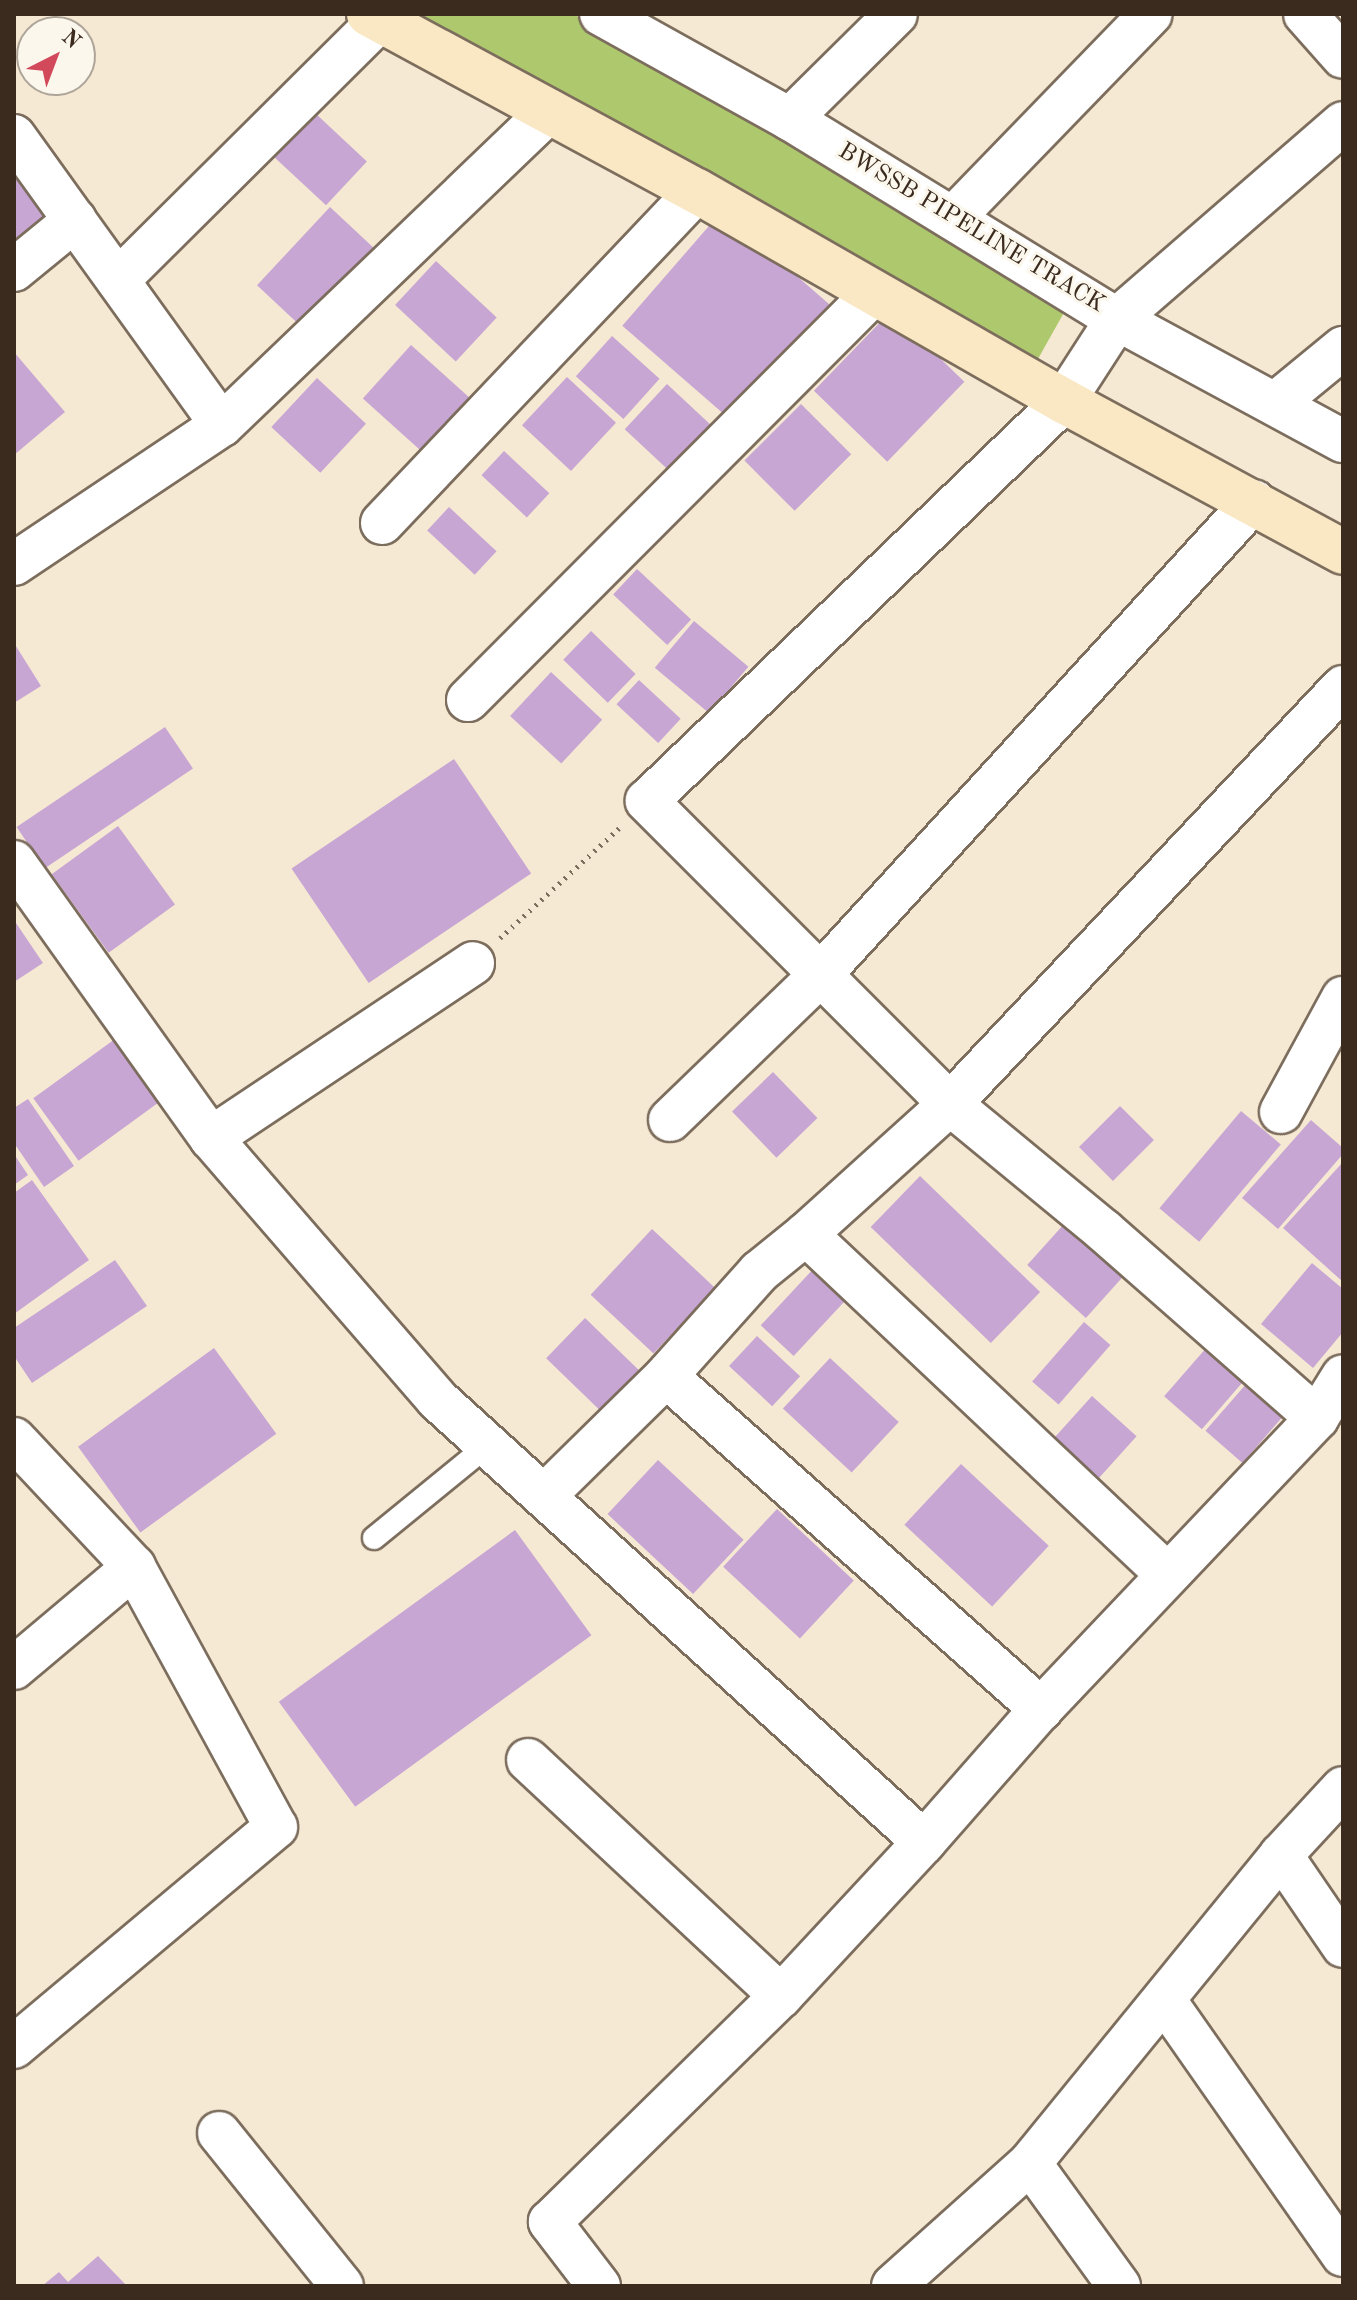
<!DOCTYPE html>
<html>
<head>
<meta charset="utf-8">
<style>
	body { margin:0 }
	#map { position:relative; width:1357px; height:2300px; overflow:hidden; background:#f6e9d3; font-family:"Old Standard TT",serif }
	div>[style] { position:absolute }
	.green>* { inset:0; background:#aec86e }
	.building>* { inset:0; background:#c7a6d4; transform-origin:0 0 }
	.path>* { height:5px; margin-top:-2.5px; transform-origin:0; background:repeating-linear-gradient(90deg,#7c6d5d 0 2px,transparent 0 8px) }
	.roads { filter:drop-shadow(2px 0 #7c6d5d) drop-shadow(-2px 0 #7c6d5d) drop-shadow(0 2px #7c6d5d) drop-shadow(0 -2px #7c6d5d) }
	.lane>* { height:22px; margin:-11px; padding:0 11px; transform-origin:11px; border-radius:11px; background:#fff }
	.street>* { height:42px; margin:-21px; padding:0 21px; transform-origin:21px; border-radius:21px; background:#fff }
	.secondary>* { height:44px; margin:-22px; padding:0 22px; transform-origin:22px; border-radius:22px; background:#fae7c3 }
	span { translate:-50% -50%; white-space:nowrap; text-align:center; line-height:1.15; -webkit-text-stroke:6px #fbf7ec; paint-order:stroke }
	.street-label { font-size:24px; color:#3b2a1e }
	.frame { position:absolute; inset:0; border:16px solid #3b2a1e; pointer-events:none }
	.north { position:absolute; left:16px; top:16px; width:80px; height:80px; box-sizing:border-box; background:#fbf7ec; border:2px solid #aea59a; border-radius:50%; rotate:42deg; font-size:22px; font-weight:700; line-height:32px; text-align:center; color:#3b2a1e }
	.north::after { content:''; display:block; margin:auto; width:28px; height:36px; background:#d1495b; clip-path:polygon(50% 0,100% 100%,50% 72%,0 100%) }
</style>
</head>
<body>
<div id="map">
	<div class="green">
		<i style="clip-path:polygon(420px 14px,573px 14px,1071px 300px,1034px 366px)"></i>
	</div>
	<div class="building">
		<i style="left:315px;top:113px;width:71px;height:60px;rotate:43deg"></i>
		<i style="clip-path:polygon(14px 151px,60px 206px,14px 245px)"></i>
		<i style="left:330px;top:207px;width:64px;height:107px;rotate:43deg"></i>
		<i style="left:722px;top:211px;width:152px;height:152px;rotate:41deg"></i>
		<i style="left:436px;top:261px;width:83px;height:60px;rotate:43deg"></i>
		<i style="left:891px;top:311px;width:102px;height:111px;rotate:44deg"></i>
		<i style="left:612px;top:336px;width:64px;height:54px;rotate:42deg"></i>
		<i style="left:411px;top:345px;width:80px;height:72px;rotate:42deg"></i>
		<i style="clip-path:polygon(14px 352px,65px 412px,14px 455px)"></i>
		<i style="left:567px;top:377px;width:67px;height:66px;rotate:43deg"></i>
		<i style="left:317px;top:378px;width:67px;height:67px;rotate:43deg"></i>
		<i style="left:667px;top:384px;width:71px;height:62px;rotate:43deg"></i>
		<i style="left:801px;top:404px;width:71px;height:80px;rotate:45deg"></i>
		<i style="left:504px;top:451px;width:62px;height:33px;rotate:43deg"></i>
		<i style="left:449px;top:507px;width:65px;height:32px;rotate:43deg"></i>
		<i style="left:637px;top:569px;width:74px;height:35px;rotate:43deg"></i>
		<i style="left:694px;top:621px;width:71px;height:61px;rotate:40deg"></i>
		<i style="left:591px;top:631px;width:62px;height:40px;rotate:44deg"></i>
		<i style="clip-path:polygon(14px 643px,41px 686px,14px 703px)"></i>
		<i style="left:551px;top:672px;width:70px;height:60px;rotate:43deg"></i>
		<i style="left:639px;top:680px;width:57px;height:33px;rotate:43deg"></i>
		<i style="left:165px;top:727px;width:50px;height:179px;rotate:56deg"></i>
		<i style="left:454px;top:759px;width:138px;height:196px;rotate:56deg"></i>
		<i style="left:118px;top:826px;width:97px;height:82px;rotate:54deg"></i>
		<i style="clip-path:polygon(14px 920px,43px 963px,14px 982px)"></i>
		<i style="left:115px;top:1039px;width:77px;height:101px;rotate:54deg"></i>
		<i style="left:773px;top:1072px;width:64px;height:57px;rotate:46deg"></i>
		<i style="clip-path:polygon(28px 1099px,74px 1166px,44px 1187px,14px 1143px,14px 1108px)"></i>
		<i style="left:1120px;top:1106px;width:48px;height:58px;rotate:45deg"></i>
		<i style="left:1241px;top:1111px;width:52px;height:127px;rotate:40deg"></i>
		<i style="clip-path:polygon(1311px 1120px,1343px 1148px,1343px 1154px,1278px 1229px,1242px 1198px)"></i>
		<i style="clip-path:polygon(14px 1154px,28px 1175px,14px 1185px)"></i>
		<i style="clip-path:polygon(1343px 1162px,1343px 1282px,1283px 1228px)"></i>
		<i style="left:920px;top:1176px;width:167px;height:71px;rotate:44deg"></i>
		<i style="clip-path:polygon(32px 1180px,89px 1260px,14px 1314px,14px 1193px)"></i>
		<i style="left:1074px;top:1213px;width:79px;height:70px;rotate:42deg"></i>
		<i style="left:652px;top:1229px;width:86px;height:90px;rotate:43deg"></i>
		<i style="clip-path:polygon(115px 1260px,147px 1306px,32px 1383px,14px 1356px,14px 1328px)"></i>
		<i style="clip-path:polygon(1312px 1263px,1343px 1289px,1343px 1332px,1313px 1368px,1261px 1324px)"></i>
		<i style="left:816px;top:1266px;width:45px;height:81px;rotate:43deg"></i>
		<i style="left:585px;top:1318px;width:83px;height:56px;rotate:44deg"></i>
		<i style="left:1084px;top:1322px;width:35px;height:79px;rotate:41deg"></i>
		<i style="left:757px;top:1336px;width:59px;height:41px;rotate:43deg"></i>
		<i style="left:1214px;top:1339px;width:50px;height:76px;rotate:41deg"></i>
		<i style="left:214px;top:1348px;width:106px;height:168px;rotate:54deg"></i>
		<i style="left:830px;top:1358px;width:94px;height:69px;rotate:43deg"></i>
		<i style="left:1254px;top:1375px;width:49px;height:74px;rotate:41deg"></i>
		<i style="left:1092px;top:1396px;width:60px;height:66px;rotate:42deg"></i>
		<i style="left:658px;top:1460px;width:117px;height:74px;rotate:43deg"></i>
		<i style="left:961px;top:1464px;width:120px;height:83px;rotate:43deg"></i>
		<i style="left:777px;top:1509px;width:105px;height:79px;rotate:43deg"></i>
		<i style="left:515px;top:1530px;width:130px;height:292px;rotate:54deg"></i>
		<i style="clip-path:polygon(98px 2256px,127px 2286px,42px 2286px,59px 2272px,68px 2282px)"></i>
	</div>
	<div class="path">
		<i style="left:500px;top:938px;width:162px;rotate:-42.7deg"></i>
	</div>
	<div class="roads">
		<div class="lane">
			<i style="left:374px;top:1538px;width:146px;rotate:-39.2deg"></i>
		</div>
		<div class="street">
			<i style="left:601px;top:14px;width:216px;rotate:29.1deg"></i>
			<i style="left:790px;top:119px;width:383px;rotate:31.5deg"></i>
			<i style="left:1117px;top:319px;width:257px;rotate:28.4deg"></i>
			<i style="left:1305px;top:14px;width:57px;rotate:48.5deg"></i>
			<i style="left:790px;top:119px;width:149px;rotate:-44.7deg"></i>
			<i style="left:14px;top:136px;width:356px;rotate:54.3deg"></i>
			<i style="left:953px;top:218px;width:284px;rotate:-45.9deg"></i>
			<i style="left:14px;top:270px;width:79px;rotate:-39.3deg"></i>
			<i style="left:118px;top:280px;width:369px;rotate:-44.8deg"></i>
			<i style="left:1276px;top:403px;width:87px;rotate:-39.4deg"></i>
			<i style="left:382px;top:523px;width:458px;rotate:-46.5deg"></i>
			<i style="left:14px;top:564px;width:250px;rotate:-33.8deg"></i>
			<i style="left:222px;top:425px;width:454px;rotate:-43.8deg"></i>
			<i style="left:468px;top:700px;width:575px;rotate:-45.07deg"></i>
			<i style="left:14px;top:862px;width:339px;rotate:54.5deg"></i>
			<i style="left:211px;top:1138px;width:347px;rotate:49.1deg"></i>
			<i style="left:438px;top:1400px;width:657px;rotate:42.29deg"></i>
			<i style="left:1281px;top:1112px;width:130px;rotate:-61.5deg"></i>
			<i style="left:670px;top:1120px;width:210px;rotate:-44deg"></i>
			<i style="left:821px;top:974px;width:641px;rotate:-47.53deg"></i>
			<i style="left:211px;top:1138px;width:315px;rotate:-33.7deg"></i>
			<i style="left:806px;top:1234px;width:496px;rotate:43.3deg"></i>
			<i style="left:666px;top:1376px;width:140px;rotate:-48.2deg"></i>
			<i style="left:759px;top:1272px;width:60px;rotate:-39deg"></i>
			<i style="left:806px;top:1234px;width:194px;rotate:-42.1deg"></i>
			<i style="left:950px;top:1104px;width:573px;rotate:-46.7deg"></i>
			<i style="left:1317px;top:1418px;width:285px;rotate:-138.7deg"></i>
			<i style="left:1103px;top:1230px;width:198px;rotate:-140.5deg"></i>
			<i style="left:950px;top:1104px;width:429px;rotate:-135deg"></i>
			<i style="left:647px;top:801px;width:578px;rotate:-43.81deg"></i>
			<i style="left:1064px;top:401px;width:98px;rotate:-57.1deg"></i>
			<i style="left:1117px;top:319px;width:299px;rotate:-40.9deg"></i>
			<i style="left:14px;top:1439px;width:175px;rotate:46.8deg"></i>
			<i style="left:134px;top:1567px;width:296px;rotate:61.4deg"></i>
			<i style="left:276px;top:1827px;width:342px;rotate:140deg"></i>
			<i style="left:545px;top:1495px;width:170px;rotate:-44.5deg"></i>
			<i style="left:666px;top:1376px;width:502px;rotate:41.61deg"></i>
			<i style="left:14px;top:1668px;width:157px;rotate:-40.1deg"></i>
			<i style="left:528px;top:1760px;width:346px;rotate:43deg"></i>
			<i style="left:1281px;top:1855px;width:110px;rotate:55.7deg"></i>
			<i style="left:1165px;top:2001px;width:310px;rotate:55deg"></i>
			<i style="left:219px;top:2133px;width:196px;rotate:51.2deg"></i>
			<i style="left:1030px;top:2163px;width:152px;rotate:54.1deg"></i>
			<i style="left:599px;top:2286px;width:81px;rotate:-127.4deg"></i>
			<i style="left:550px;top:2222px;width:323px;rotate:-44.4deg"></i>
			<i style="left:781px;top:1996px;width:210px;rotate:-47.1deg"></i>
			<i style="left:924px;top:1842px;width:177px;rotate:-48.7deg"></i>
			<i style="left:1041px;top:1709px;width:401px;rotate:-46.5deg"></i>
			<i style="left:1317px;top:1418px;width:49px;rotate:-58.2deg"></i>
			<i style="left:893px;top:2286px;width:184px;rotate:-41.9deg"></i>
			<i style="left:1030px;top:2163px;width:397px;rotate:-50.8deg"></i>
			<i style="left:1281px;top:1855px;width:91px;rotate:-47.2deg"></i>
		</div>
		<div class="secondary">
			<i style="left:369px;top:14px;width:373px;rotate:28.4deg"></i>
			<i style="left:697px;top:191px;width:423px;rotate:29.8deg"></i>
			<i style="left:1064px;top:401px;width:317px;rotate:28.4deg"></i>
		</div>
	</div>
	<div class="street-label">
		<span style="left:971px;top:229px;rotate:31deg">BWSSB PIPELINE TRACK</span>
	</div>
	<div class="frame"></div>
	<div class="north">N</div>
</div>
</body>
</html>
